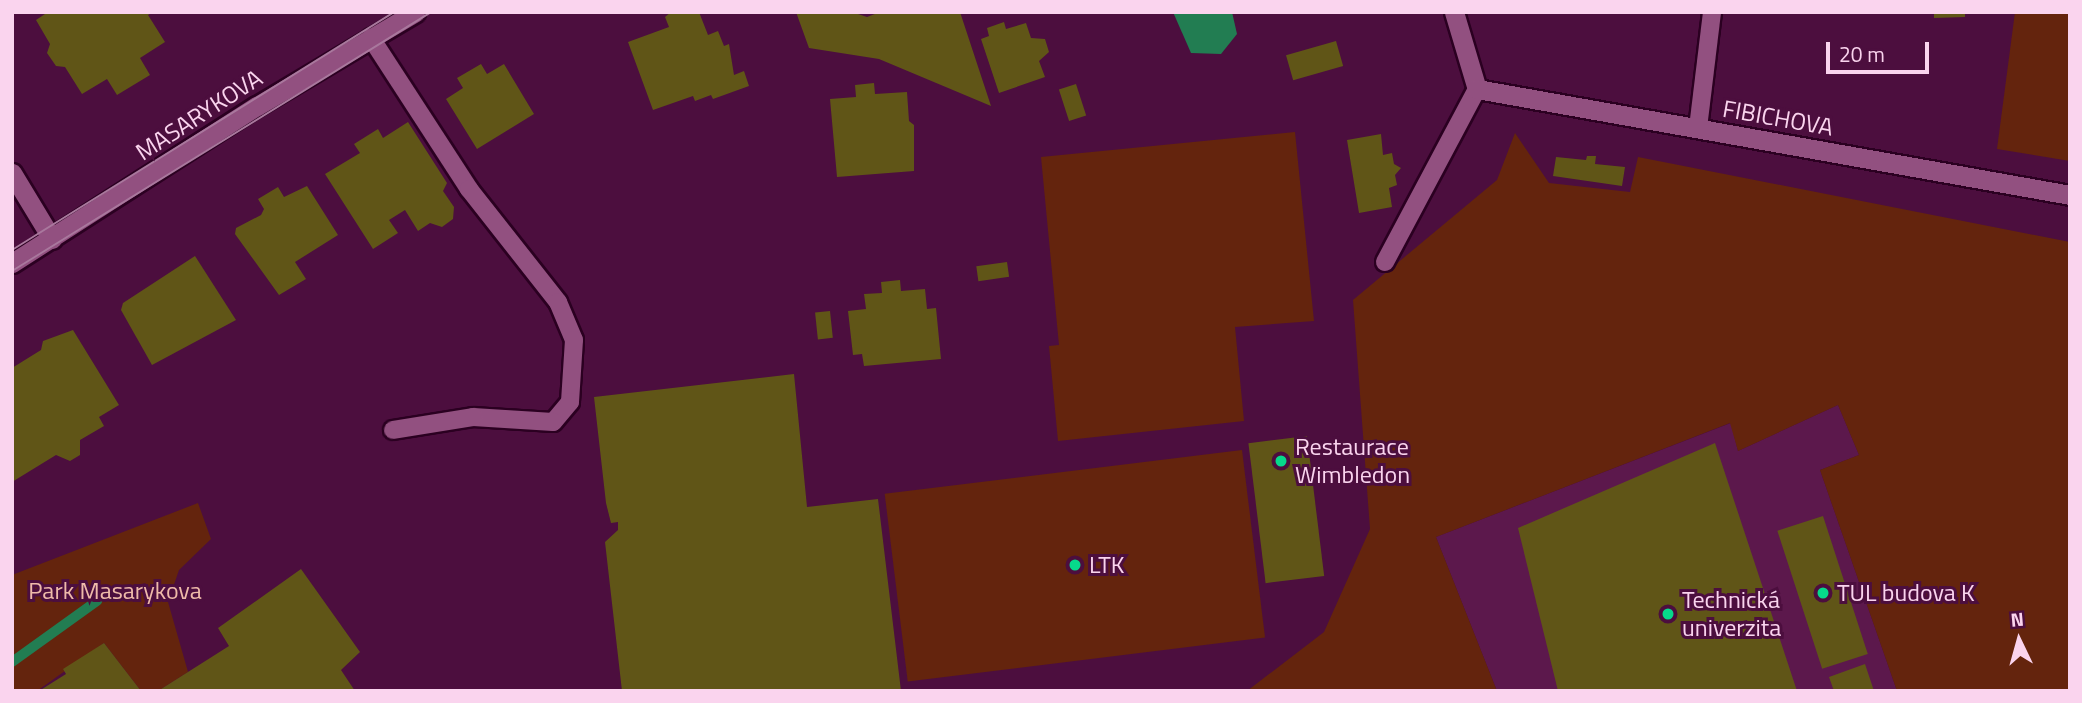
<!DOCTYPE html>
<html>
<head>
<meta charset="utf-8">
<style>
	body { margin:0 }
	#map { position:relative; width:2082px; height:703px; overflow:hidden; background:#4c0e3e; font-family:"Titillium Web",sans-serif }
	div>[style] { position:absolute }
	.built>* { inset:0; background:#5c184c }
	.green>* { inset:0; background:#64240d; transform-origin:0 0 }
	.water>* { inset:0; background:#227d52 }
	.stream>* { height:10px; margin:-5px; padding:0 5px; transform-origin:5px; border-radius:5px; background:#227d52 }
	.building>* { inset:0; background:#605517; transform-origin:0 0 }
	.roads { filter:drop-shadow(2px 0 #2b0021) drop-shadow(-2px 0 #2b0021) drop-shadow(0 2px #2b0021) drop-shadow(0 -2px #2b0021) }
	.service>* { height:18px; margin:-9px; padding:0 9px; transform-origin:9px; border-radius:9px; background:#925080 }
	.minor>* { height:19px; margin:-9.5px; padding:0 9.5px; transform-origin:9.5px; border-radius:9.5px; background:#925080 }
	.tram>* { height:2px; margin:-1px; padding:0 1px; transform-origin:1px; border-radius:1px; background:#a9789d }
	.dots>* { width:19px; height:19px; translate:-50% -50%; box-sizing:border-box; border:4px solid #4c0e3e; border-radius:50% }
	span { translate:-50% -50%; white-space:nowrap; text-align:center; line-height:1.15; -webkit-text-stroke:6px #4c0e3e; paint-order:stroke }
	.street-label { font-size:24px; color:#fad4ee }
	.poi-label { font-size:24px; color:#fad4ee }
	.left { translate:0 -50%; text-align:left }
	.park-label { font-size:24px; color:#eebaa9 }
	.frame { position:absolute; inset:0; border:14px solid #fad4ee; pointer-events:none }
	.north { position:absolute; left:1984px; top:605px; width:70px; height:70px; -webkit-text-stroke:5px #4c0e3e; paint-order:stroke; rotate:355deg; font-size:19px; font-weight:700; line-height:28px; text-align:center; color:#fad4ee }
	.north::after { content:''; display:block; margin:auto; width:24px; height:32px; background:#fad4ee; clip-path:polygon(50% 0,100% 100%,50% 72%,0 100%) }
	.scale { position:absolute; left:1826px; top:42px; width:103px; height:32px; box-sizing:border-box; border:4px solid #fad4ee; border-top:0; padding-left:9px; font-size:21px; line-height:24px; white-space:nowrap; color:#fad4ee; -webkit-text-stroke:5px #4c0e3e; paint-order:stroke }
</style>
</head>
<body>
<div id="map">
	<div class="built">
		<i style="clip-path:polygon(1838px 405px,1859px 455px,1820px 470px,1897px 691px,1497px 691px,1436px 537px,1731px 423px,1738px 451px)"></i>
	</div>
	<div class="green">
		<i style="clip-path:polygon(2015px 12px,2070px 12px,2070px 161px,1997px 149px)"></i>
		<i style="clip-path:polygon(1295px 132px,1314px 321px,1235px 327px,1244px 421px,1058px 441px,1049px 346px,1059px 345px,1041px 157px)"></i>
		<i style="clip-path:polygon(1515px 133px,1549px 183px,1630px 192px,1638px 157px,2070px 242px,2070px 691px,1897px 691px,1820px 470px,1859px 455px,1838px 405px,1738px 451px,1730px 423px,1436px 537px,1497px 691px,1247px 691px,1324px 632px,1370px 529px,1353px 300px,1497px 180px)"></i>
		<i style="left:1242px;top:450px;width:189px;height:360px;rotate:83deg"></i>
		<i style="clip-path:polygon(198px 503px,211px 539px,179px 570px,168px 602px,188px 672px,158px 691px,141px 691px,104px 643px,37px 691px,12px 691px,12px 575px)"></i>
	</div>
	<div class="water">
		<i style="clip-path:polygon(1173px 12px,1232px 12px,1237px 34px,1221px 54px,1191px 53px)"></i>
	</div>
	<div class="stream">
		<i style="left:12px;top:662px;width:105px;rotate:-35.7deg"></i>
	</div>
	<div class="building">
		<i style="clip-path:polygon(48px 12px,153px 12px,148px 15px,165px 42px,140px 58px,150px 75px,117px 95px,107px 79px,82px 94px,65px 67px,56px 66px,47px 53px,50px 44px,36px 20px)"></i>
		<i style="clip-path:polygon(671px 12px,699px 12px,708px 35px,718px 31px,724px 46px,729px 44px,734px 75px,744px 71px,749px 86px,713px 99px,711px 95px,695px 101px,693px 96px,653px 110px,628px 42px,669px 27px,665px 17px)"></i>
		<i style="clip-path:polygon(796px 12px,852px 12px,867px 17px,880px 12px,960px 12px,991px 106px,879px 59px,809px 48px)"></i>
		<i style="clip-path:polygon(1934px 12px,1965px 12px,1965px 17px,1934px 18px)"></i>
		<i style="clip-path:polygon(1004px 22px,1006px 29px,1026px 23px,1031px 38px,1045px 39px,1049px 52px,1039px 61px,1045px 77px,999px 93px,981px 39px,989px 36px,987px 28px)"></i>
		<i style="left:1336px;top:41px;width:26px;height:52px;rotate:74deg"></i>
		<i style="clip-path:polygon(481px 64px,487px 74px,504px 64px,534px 114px,477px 149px,446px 99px,463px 88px,457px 78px)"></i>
		<i style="clip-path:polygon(874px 83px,875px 94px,907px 92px,909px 121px,914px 125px,914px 171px,837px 177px,830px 99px,856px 97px,855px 85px)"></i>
		<i style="left:1076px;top:84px;width:33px;height:18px;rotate:72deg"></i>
		<i style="clip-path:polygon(408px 122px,447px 183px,443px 191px,454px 207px,453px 219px,442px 227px,430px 223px,418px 231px,405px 210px,389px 220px,398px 233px,373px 249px,325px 174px,360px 153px,354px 144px,378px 129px,383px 138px)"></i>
		<i style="clip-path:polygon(1381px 134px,1383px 155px,1392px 153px,1394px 164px,1401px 168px,1395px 175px,1397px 185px,1389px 188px,1392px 207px,1359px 213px,1347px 140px)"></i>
		<i style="clip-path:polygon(1587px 156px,1596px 156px,1595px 164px,1625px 167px,1622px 186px,1553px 176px,1556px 157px,1586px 160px)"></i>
		<i style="clip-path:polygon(307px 186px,338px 235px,295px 262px,306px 279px,279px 295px,235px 234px,236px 228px,261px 215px,264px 209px,258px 199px,278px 187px,284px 197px)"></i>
		<i style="clip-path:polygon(195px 256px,236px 320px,152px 365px,121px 310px,123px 303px)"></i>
		<i style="left:1007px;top:262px;width:15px;height:31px;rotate:82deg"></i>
		<i style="clip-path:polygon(900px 280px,901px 291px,925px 289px,927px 309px,936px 308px,941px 359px,864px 366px,862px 354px,853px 355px,848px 311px,866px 309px,864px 294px,882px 293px,881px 282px)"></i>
		<i style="left:830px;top:311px;width:27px;height:15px;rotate:84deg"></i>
		<i style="clip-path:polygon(73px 330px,119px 405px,99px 417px,104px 426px,80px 440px,80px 455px,70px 461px,56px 455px,12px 482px,12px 368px,41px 350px,43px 341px)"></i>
		<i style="clip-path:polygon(794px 374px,807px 507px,878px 499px,901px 691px,622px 691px,605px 542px,618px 530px,618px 522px,611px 523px,606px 503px,594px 397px)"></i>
		<i style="left:1307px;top:436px;width:141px;height:59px;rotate:83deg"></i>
		<i style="clip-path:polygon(1715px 443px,1797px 691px,1558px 691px,1518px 528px)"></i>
		<i style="left:1823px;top:516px;width:145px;height:48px;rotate:72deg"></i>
		<i style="clip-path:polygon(301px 569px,360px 652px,341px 670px,355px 691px,158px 691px,229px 646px,218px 628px)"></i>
		<i style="clip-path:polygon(104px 643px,141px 691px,39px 691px,66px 674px,63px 669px)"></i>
		<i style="clip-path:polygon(1865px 664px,1874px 691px,1834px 691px,1829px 677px)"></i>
	</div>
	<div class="roads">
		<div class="service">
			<i style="left:371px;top:38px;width:180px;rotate:57deg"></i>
			<i style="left:469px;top:189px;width:144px;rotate:51.8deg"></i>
			<i style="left:558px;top:302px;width:41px;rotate:67.2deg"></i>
			<i style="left:574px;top:340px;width:62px;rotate:93.7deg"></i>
			<i style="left:570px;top:402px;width:26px;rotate:130deg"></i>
			<i style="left:553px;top:422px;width:80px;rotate:-176.4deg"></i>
			<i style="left:473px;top:417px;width:81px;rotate:170.8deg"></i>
			<i style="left:1698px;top:128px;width:117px;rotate:-83.1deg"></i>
			<i style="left:1385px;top:262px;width:196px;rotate:-62deg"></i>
		</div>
		<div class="minor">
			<i style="left:1454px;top:12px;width:80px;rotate:73.4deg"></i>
			<i style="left:1477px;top:89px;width:602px;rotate:10.13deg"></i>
			<i style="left:12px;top:173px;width:77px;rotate:58.8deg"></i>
			<i style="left:12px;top:263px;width:291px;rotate:-32.7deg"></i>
			<i style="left:257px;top:106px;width:184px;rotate:-30.7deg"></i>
		</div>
	</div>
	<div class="tram">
		<i style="left:12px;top:250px;width:450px;rotate:-31.9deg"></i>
		<i style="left:12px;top:271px;width:493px;rotate:-31.7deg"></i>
	</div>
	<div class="dots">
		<i style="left:1281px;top:461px;background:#06d98b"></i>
		<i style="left:1075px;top:565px;background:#06d98b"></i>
		<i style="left:1823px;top:593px;background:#06d98b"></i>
		<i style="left:1668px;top:614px;background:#06d98b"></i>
	</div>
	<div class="street-label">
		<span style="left:199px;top:115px;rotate:-33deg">MASARYKOVA</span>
		<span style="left:1778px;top:118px;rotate:10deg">FIBICHOVA</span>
	</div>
	<div class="poi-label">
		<span class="left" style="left:1295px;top:461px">Restaurace<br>Wimbledon</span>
		<span class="left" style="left:1089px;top:565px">LTK</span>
		<span class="left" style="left:1837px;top:593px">TUL budova K</span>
		<span class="left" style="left:1682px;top:614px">Technická<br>univerzita</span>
	</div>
	<div class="park-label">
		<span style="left:115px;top:591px">Park Masarykova</span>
	</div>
	<div class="frame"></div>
	<div class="north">N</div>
	<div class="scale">20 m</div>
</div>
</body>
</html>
